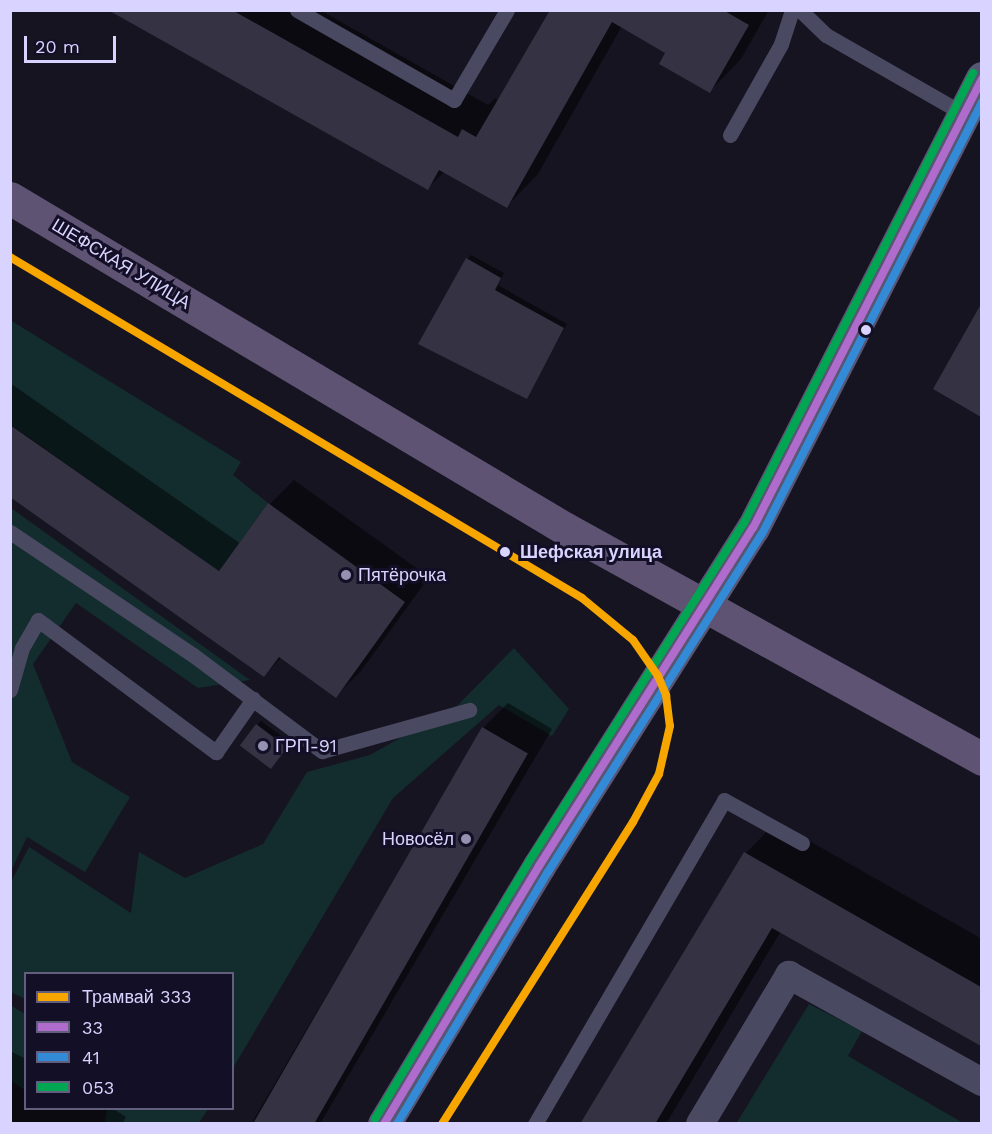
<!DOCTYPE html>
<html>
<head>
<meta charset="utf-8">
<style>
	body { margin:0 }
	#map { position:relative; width:992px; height:1134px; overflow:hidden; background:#161421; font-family:"Work Sans",sans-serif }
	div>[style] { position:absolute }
	.green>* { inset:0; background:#132c2d }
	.shadow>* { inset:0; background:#0007 }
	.building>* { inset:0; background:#343243; transform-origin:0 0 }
	.lane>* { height:15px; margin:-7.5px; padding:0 7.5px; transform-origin:7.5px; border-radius:7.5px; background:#4a4962 }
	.street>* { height:28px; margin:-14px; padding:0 14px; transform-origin:14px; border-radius:14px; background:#4a4962 }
	.secondary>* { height:33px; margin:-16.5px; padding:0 16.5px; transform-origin:16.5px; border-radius:16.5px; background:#575674 }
	.primary>* { height:33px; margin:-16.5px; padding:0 16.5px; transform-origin:16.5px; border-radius:16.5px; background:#5e5373 }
	.bus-1>* { height:8px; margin:-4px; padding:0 4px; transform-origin:4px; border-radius:4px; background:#b06ccc }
	.bus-2>* { height:8px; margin:-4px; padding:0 4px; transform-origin:4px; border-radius:4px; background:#338bd7 }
	.bus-3>* { height:8px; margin:-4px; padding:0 4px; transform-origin:4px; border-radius:4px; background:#00a651 }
	.tram-1>* { height:8px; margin:-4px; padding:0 4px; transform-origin:4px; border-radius:4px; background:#f7a600 }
	.dots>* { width:16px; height:16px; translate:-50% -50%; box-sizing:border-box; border:3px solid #130f26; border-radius:50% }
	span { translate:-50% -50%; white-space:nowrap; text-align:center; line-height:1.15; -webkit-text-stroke:6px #130f26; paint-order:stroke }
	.street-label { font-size:18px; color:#d9d4ff }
	.stop-label { font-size:18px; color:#d9d4ff; font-weight:700 }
	.left { translate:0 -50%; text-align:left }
	.poi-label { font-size:18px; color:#d9d4ff }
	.right { translate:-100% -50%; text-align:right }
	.frame { position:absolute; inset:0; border:12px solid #d9d4ff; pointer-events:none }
	.legend { position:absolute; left:24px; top:972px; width:210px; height:138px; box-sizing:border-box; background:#130f26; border:2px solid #625e7d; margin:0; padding:8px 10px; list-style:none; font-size:18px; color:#d9d4ff }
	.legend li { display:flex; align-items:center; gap:12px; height:30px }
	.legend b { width:30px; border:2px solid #625e7d }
	.scale { position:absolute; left:24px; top:36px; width:92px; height:27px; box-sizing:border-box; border:3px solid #d9d4ff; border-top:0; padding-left:8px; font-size:18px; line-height:21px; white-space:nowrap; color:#d9d4ff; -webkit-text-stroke:4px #130f26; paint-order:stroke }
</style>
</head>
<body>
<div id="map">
	<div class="green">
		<i style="clip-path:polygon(10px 320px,241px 462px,233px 475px,268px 503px,219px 571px,11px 425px)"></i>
		<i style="clip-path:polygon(11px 508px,250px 680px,198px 688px,76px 603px,33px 664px,72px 762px,130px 797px,85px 872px,27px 837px,11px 871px)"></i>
		<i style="clip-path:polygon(514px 648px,569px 709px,552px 736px,499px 705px,393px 798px,233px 1068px,232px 974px,26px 974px,25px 999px,11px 992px,10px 884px,29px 847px,131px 913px,139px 852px,185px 878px,263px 844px,307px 772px,370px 755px,458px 705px)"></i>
		<i style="clip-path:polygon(809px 1004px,862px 1031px,848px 1056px,963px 1123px,736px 1124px)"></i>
		<i style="clip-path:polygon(10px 1005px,25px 1014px,25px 1090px,11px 1081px)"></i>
		<i style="clip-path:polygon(107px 1109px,107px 1108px,208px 1109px,199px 1123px,105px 1123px)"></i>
	</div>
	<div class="shadow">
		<i style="clip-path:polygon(111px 10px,320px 10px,488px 105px,495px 98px,499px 101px,552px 10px,769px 10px,741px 59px,710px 91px,667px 52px,622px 26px,538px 174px,507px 206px,445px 171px,428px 188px)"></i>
		<i style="clip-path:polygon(471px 255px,504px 273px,498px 285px,567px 324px,526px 397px,467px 259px)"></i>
		<i style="clip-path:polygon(982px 307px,982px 415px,935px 388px)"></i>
		<i style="clip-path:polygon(10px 383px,241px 544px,270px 504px,294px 480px,429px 577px,361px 671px,336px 696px,282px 657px,264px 675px,10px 495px)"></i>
		<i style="clip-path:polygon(508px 703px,552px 729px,320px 1124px,251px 1124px,483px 728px)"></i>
		<i style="clip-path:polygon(261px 721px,290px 742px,275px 763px,257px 725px)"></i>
		<i style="clip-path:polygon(776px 822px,982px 939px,982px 1045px,781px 931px,666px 1124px,582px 1124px,746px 853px)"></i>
		<i style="clip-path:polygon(10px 1051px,26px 1059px,26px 1108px,112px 1108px,126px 1117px,122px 1124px,10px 1124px)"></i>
	</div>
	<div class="building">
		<i style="clip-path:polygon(108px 10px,232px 10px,458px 137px,462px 129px,476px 137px,550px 10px,723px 10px,749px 25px,710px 93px,659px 64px,665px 53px,612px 22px,507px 208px,439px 170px,428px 190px)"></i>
		<i style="clip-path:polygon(466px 258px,501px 278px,495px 290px,564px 328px,527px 399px,418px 344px)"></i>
		<i style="clip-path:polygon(981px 304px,981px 417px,933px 389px)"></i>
		<i style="clip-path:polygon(10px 425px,219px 571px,268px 503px,405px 602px,336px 698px,279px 657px,264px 677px,10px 497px)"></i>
		<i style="left:256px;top:724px;width:39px;height:27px;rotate:37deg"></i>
		<i style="left:482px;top:727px;width:53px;height:460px;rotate:30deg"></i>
		<i style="clip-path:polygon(744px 852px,981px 987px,981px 1046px,772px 928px,655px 1124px,580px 1124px)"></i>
	</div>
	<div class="lane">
		<i style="left:297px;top:10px;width:181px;rotate:29.8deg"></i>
		<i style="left:454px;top:100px;width:104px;rotate:-59.5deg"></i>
		<i style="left:800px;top:10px;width:36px;rotate:44deg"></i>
		<i style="left:826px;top:35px;width:159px;rotate:29.8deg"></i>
		<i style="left:730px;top:135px;width:104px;rotate:-60.7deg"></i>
		<i style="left:781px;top:44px;width:36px;rotate:-72deg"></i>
		<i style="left:10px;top:532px;width:220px;rotate:33.9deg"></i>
		<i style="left:193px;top:655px;width:161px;rotate:36.7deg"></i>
		<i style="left:322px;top:751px;width:153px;rotate:-15.6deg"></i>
		<i style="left:10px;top:690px;width:44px;rotate:-74.1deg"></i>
		<i style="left:22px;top:648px;width:32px;rotate:-60deg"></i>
		<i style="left:38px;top:620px;width:222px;rotate:36.6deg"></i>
		<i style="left:216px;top:752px;width:65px;rotate:-55.1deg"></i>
		<i style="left:535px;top:1124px;width:375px;rotate:-59.7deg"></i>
		<i style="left:724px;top:800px;width:89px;rotate:28.9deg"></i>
	</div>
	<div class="street">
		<i style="left:700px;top:1124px;width:174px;rotate:-59.1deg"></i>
		<i style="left:789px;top:975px;width:221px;rotate:29deg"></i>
	</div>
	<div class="secondary">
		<i style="left:384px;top:1124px;width:301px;rotate:-59deg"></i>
		<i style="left:539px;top:866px;width:400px;rotate:-57.7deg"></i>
		<i style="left:753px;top:528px;width:505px;rotate:-63.03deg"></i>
	</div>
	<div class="primary">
		<i style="left:10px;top:198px;width:645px;rotate:30.78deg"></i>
		<i style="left:564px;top:528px;width:478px;rotate:28.9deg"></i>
	</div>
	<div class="bus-1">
		<i style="left:384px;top:1124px;width:301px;rotate:-59deg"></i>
		<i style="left:539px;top:866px;width:400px;rotate:-57.7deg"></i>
		<i style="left:753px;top:528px;width:504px;rotate:-62.98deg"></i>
	</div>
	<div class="bus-2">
		<i style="left:397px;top:1124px;width:294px;rotate:-59.1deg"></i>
		<i style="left:548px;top:872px;width:400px;rotate:-57.7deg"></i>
		<i style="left:762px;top:534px;width:485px;rotate:-63deg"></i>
	</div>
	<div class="bus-3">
		<i style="left:375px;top:1119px;width:302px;rotate:-59.1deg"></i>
		<i style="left:530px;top:860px;width:399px;rotate:-57.6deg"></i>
		<i style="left:744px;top:523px;width:505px;rotate:-63.03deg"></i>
	</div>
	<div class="tram-1">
		<i style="left:10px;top:257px;width:666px;rotate:30.8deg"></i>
		<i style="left:582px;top:598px;width:66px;rotate:39.5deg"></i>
		<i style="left:633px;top:640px;width:44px;rotate:55.2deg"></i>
		<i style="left:658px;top:676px;width:21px;rotate:67deg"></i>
		<i style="left:666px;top:695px;width:31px;rotate:83deg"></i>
		<i style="left:670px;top:726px;width:49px;rotate:102.9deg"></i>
		<i style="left:659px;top:774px;width:55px;rotate:118.4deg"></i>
		<i style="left:633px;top:822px;width:357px;rotate:122.3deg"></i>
	</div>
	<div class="dots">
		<i style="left:866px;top:330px;background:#d9d4ff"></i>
		<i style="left:505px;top:552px;background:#d9d4ff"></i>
		<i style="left:346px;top:575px;background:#9591b1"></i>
		<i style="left:263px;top:746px;background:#9591b1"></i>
		<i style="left:466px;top:839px;background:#9591b1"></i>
	</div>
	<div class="street-label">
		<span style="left:121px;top:264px;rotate:31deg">ШЕФСКАЯ УЛИЦА</span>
	</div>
	<div class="stop-label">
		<span class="left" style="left:520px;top:552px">Шефская улица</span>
	</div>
	<div class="poi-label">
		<span class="left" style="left:358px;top:575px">Пятёрочка</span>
		<span class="left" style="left:275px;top:746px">ГРП-91</span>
		<span class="right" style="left:454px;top:839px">Новосёл</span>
	</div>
	<div class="frame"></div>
	<ul class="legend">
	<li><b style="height:8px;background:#f7a600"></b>Трамвай 333</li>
	<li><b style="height:8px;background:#b06ccc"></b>33</li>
	<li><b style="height:8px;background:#338bd7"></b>41</li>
	<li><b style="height:8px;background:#00a651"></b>053</li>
	</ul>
	<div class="scale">20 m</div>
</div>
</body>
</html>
